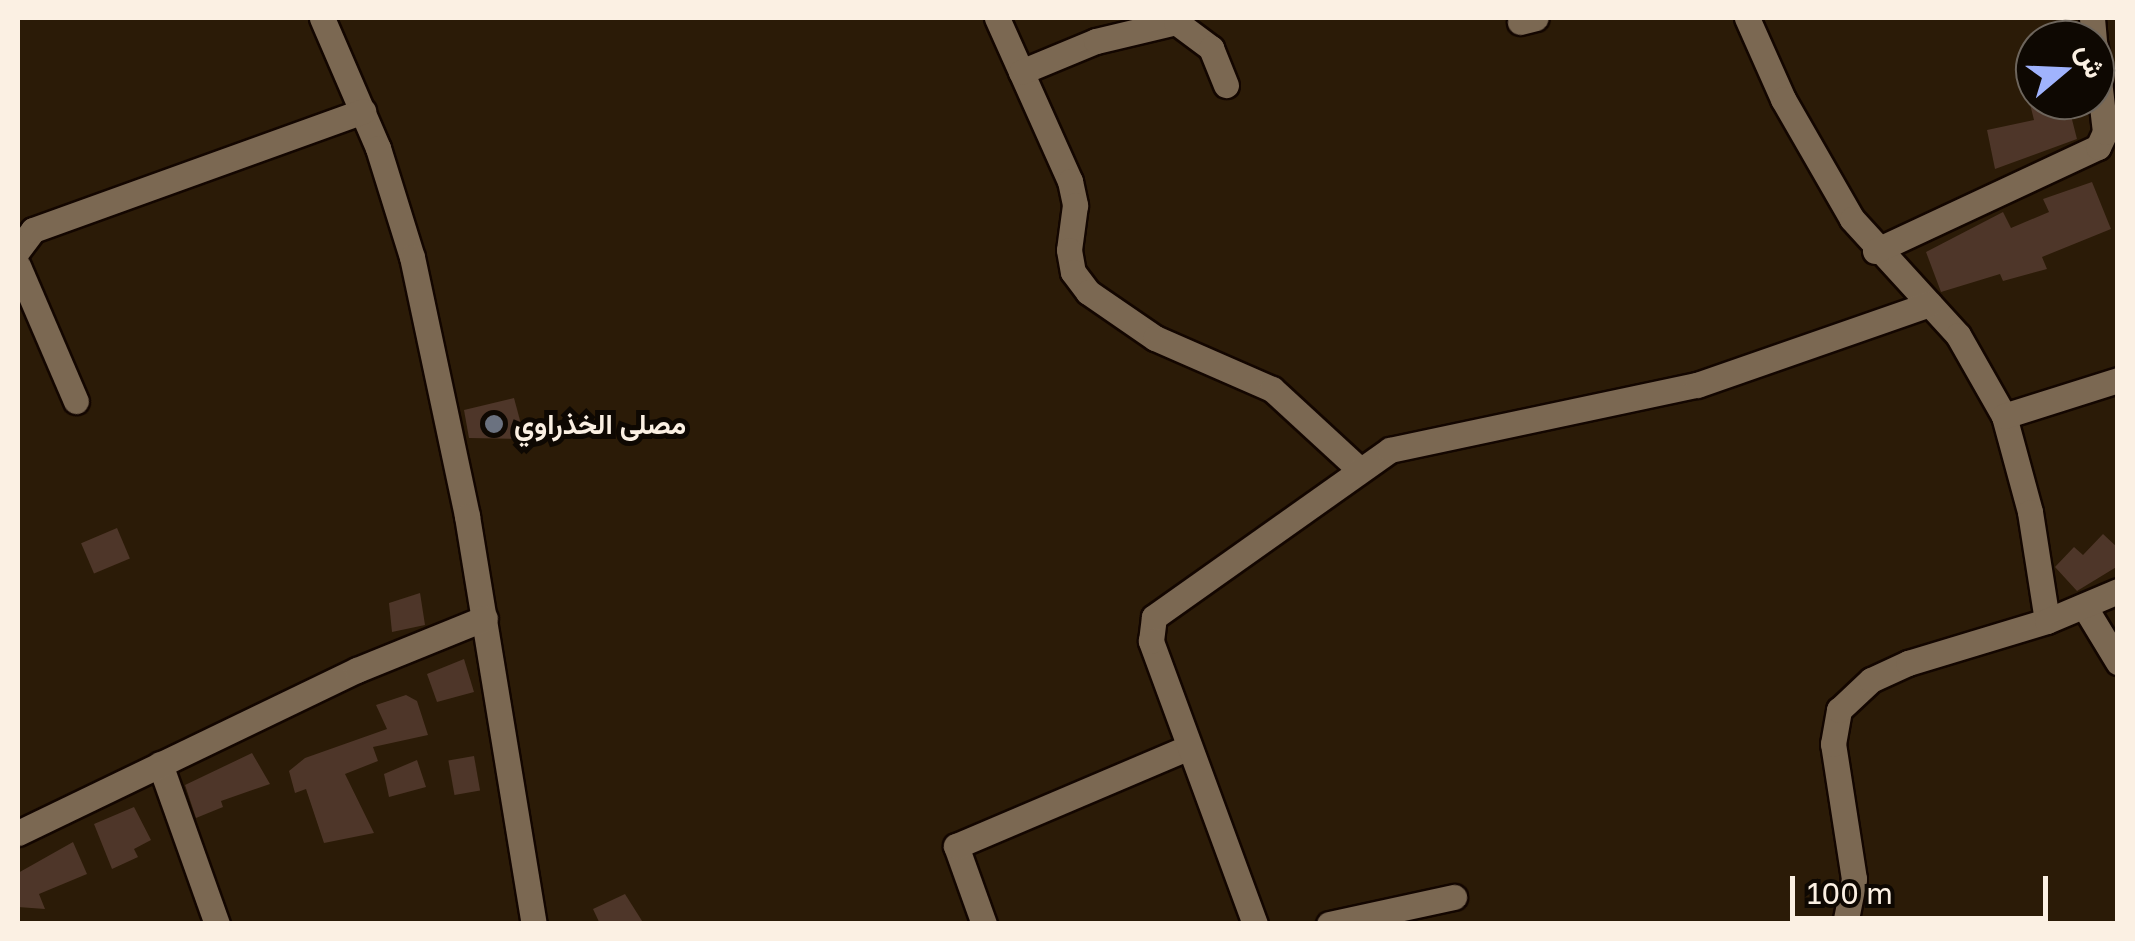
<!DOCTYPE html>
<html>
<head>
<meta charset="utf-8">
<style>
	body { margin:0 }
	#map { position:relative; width:2135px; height:941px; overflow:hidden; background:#2b1b07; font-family:"Golos Text",Vazirmatn,sans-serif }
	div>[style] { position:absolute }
	.building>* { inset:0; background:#4e3629; transform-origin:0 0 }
	.roads { filter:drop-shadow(2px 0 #130600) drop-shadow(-2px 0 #130600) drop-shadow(0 2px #130600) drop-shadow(0 -2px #130600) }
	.minor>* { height:25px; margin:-12.5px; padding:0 12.5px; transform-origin:12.5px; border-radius:12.5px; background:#7b6852 }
	.dots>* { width:28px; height:28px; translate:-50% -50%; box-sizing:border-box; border:5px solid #0e0802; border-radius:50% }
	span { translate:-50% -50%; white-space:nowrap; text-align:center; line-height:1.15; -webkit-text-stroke:10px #0e0802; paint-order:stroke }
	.poi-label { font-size:28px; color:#fbf0e3; font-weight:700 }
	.left { translate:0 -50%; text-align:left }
	.frame { position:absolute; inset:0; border:20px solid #fbf0e3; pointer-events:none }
	.north { position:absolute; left:2015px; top:20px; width:100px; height:100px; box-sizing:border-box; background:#0e0802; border:2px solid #6d655c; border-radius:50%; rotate:71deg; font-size:28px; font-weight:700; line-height:40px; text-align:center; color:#fbf0e3 }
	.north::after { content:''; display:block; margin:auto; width:35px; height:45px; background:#a0b3fd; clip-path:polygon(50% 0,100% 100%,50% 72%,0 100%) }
	.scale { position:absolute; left:1790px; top:876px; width:258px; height:45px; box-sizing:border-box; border:5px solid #fbf0e3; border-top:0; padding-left:12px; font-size:30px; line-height:35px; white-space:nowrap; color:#fbf0e3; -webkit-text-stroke:8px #0e0802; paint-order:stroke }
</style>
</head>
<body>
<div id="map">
	<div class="building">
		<i style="clip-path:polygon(2029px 100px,2067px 100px,2077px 139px,1995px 169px,1987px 130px,2034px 120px)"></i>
		<i style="clip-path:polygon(2092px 182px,2111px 229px,2042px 257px,2047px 269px,2003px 281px,2000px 274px,1941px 292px,1926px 252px,2003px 212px,2011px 228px,2049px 212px,2043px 199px)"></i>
		<i style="clip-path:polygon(514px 398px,525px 439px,469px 438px,464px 410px)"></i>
		<i style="left:117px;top:528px;width:33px;height:39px;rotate:67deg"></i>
		<i style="clip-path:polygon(2103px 534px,2118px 548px,2118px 566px,2077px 591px,2055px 567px,2074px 547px,2083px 555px)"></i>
		<i style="clip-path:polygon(420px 593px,425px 625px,392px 632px,389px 603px)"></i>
		<i style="clip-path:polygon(464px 659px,474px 692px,437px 702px,427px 674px)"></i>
		<i style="clip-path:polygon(406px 695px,417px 701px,428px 735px,373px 747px,378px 761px,345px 774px,374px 833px,324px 843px,306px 789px,295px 793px,289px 771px,305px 758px,387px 729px,376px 705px)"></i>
		<i style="clip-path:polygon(252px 753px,270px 784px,221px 801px,223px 807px,196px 818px,185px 785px)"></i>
		<i style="left:474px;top:756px;width:35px;height:26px;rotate:80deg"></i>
		<i style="clip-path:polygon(417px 760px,426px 787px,389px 797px,384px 774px)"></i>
		<i style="clip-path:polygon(134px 807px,151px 840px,134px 849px,138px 857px,112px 869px,94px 824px)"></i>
		<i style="clip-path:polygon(73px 842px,87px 874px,39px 894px,45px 909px,18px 907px,18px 873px)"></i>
		<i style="clip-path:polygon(625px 894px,644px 924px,600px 924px,593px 909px)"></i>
	</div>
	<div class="roads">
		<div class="minor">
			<i style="left:322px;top:18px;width:142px;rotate:66.7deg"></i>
			<i style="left:378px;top:148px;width:114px;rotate:72.7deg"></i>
			<i style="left:412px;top:257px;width:265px;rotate:78deg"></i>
			<i style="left:467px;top:516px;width:413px;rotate:80.7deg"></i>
			<i style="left:997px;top:18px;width:179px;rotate:65.9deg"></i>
			<i style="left:1070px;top:181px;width:25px;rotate:78deg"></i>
			<i style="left:1075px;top:205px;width:45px;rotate:97.6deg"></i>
			<i style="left:1069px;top:250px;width:22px;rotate:80deg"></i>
			<i style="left:1073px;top:272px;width:25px;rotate:53deg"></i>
			<i style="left:1088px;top:292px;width:81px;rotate:34.5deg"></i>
			<i style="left:1155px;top:338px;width:128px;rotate:23.6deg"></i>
			<i style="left:1272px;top:389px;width:118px;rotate:42.6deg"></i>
			<i style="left:1747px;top:18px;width:89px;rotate:66deg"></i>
			<i style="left:1783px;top:99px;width:138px;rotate:60.1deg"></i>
			<i style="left:1852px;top:219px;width:157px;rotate:47.6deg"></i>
			<i style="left:1958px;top:335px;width:93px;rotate:60.4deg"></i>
			<i style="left:2004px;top:416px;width:99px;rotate:74.8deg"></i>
			<i style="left:2030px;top:512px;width:110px;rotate:81.1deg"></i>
			<i style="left:2092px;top:18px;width:22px;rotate:85deg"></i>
			<i style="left:1520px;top:22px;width:16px;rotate:-14deg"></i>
			<i style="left:1021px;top:72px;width:81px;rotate:-22.5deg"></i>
			<i style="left:1096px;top:41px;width:82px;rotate:-13.4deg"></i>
			<i style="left:1176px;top:22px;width:44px;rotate:36.6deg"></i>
			<i style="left:1211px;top:48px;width:40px;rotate:68deg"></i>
			<i style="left:18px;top:250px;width:25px;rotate:-53deg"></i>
			<i style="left:33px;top:230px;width:351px;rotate:-19.8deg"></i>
			<i style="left:1875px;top:251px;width:246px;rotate:-25deg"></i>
			<i style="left:2098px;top:147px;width:17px;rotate:-65deg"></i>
			<i style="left:2105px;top:132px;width:87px;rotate:-96.6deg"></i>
			<i style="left:18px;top:266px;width:147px;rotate:66.8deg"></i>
			<i style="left:2004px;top:416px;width:120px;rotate:-17.5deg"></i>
			<i style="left:2084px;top:606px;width:66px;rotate:58.7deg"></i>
			<i style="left:160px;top:764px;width:170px;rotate:70.4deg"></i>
			<i style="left:18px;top:833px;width:376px;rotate:-25.7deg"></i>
			<i style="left:357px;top:670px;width:138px;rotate:-22.1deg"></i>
			<i style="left:984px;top:924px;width:83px;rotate:-109.7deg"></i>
			<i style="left:956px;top:846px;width:251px;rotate:-23deg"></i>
			<i style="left:1255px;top:924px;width:302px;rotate:-110.2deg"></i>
			<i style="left:1151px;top:641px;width:24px;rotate:-83deg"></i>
			<i style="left:1154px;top:617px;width:289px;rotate:-35.3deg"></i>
			<i style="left:1390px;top:450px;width:314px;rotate:-12deg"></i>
			<i style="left:1697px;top:385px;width:246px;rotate:-19.2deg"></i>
			<i style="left:1329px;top:924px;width:128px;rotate:-12.2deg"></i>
			<i style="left:1845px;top:924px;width:46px;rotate:-78.7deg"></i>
			<i style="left:1854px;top:879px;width:137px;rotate:-98.8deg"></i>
			<i style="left:1833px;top:744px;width:35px;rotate:-80deg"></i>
			<i style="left:1839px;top:710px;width:44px;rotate:-43.2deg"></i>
			<i style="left:1871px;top:680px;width:41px;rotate:-24.7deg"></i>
			<i style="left:1908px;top:663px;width:145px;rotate:-16.8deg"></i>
			<i style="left:2047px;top:621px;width:77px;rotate:-22.9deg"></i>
		</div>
	</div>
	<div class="dots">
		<i style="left:494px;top:424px;background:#6b7280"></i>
	</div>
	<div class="poi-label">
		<span class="left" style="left:514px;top:424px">مصلى الخذراوي</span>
	</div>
	<div class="frame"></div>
	<div class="north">ش</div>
	<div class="scale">100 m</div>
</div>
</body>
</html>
